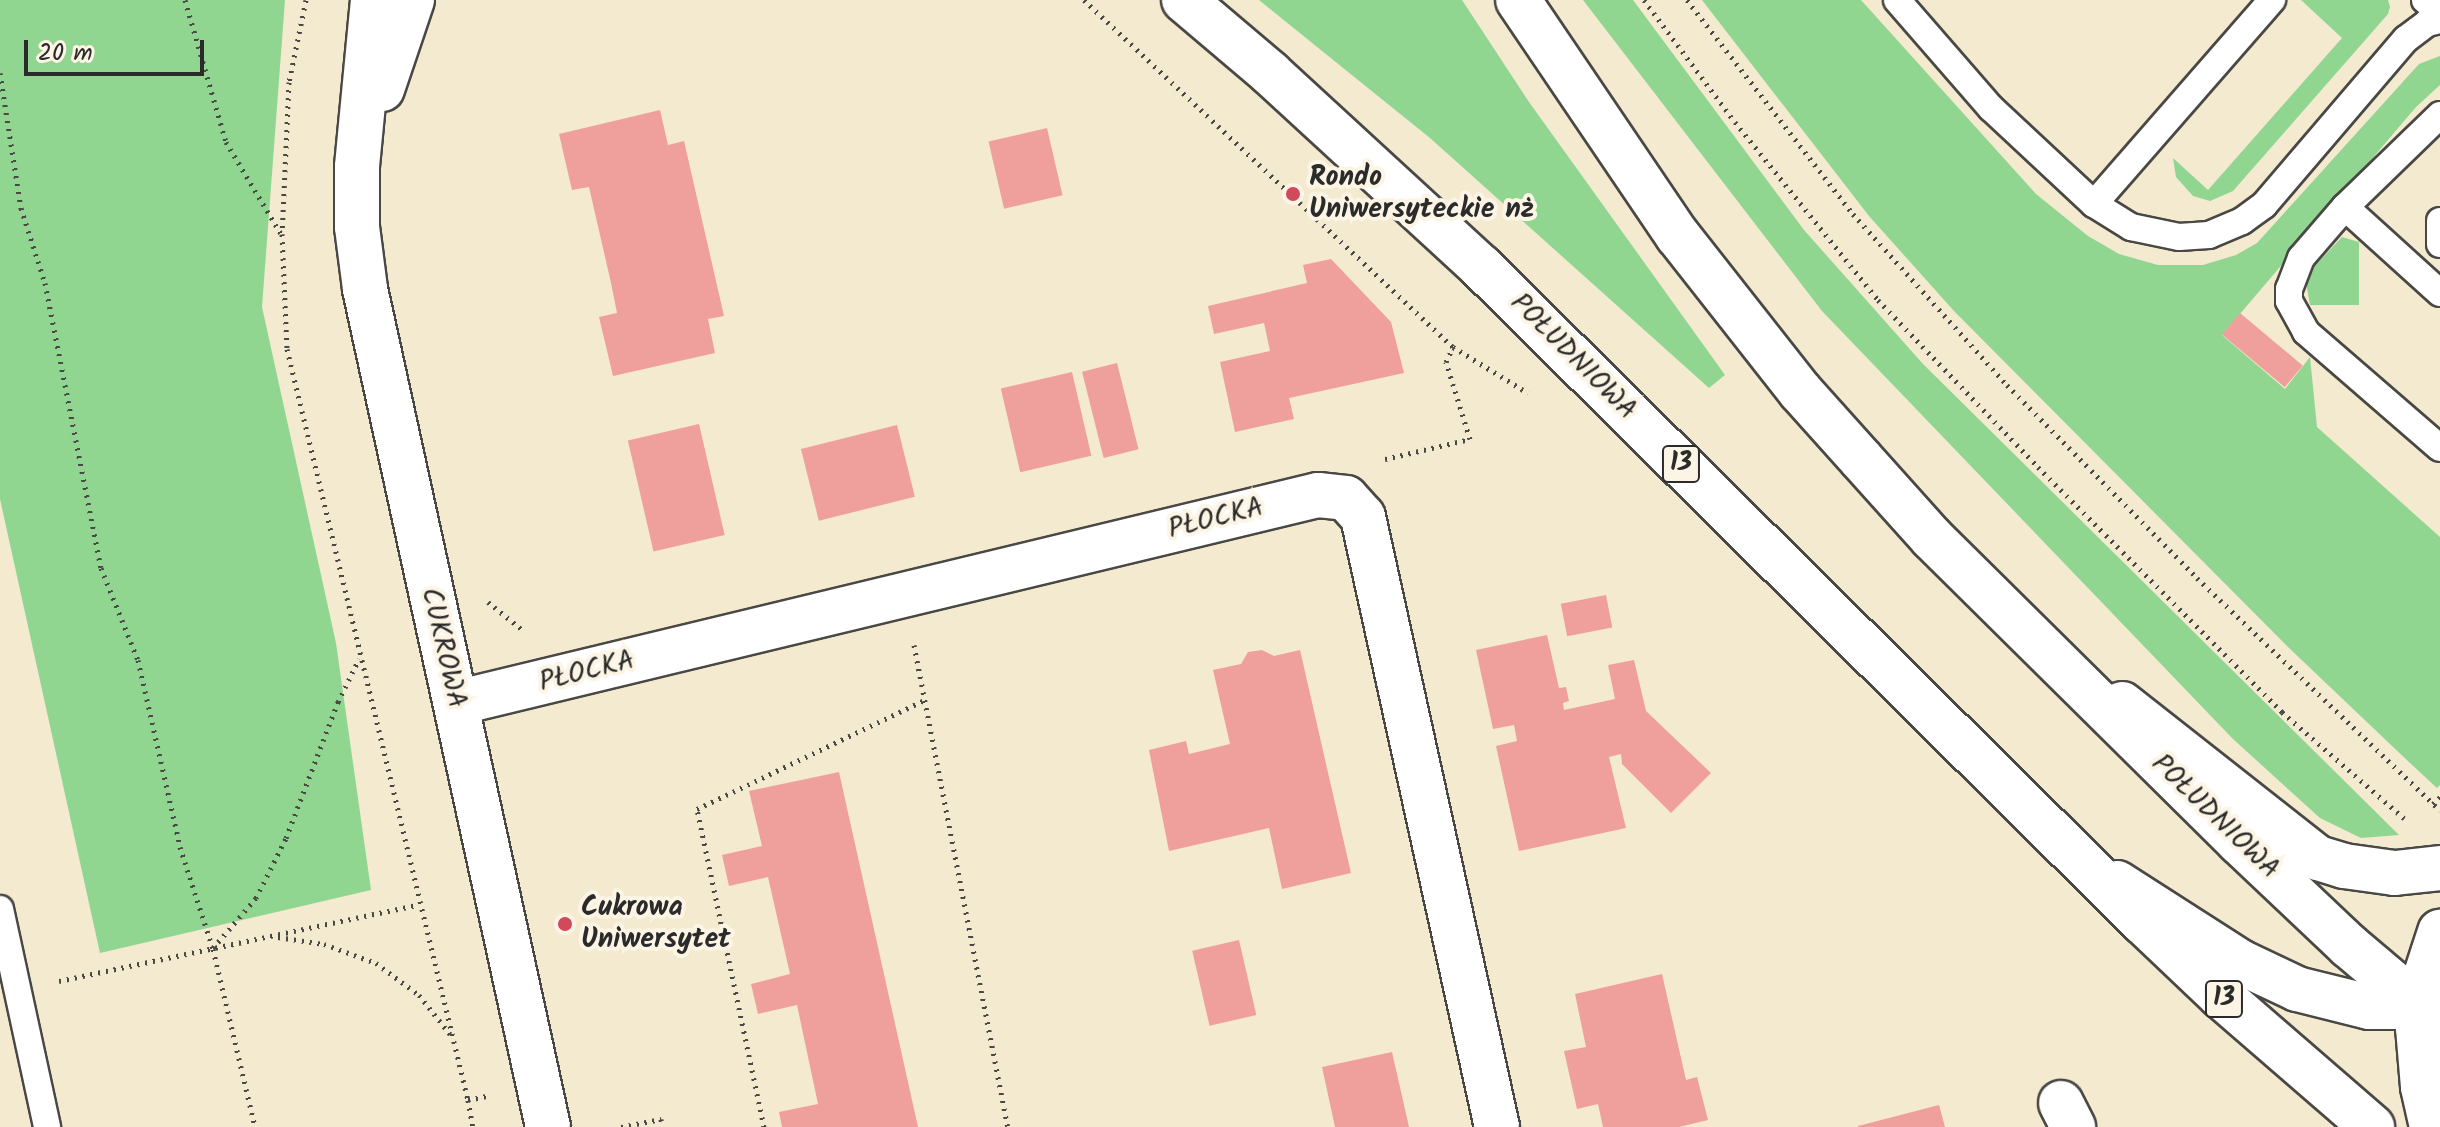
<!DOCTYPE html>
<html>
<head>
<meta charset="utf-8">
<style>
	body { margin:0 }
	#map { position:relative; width:2440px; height:1127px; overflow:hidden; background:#f3eacf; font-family:Kalam,sans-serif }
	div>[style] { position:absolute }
	.green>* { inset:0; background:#90d690 }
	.building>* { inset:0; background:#f0a09c; transform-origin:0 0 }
	.path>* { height:5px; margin-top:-2.5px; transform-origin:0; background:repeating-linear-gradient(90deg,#494844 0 2px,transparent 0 8px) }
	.roads { filter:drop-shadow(2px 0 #494844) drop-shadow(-2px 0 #494844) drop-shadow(0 2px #494844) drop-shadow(0 -2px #494844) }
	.lane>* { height:26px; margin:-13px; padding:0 13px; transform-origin:13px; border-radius:13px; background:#fff }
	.street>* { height:44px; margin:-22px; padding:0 22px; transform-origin:22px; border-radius:22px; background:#fff }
	.secondary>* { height:44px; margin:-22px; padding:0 22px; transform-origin:22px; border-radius:22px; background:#fff }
	.primary>* { height:44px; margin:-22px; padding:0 22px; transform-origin:22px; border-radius:22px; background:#fff }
	.dots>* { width:22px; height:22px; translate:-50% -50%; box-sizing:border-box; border:4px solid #fcf5e5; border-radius:50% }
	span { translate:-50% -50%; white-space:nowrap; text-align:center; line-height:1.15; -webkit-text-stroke:8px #fcf5e5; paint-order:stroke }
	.shield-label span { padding:2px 6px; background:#fcf5e5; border:2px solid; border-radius:6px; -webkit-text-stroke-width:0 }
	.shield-label { font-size:26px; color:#2b2b2b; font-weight:700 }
	.poi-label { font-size:28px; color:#2b2b2b; font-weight:700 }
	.left { translate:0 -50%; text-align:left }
	.street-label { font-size:28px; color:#2b2b2b }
	.scale { position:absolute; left:24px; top:40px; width:180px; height:36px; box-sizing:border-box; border:4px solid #2b2b2b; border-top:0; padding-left:10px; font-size:24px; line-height:28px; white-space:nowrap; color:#2b2b2b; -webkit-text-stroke:6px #fcf5e5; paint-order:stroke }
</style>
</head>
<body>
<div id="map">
	<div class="green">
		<i style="clip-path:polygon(0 0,285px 0,262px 307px,336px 643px,371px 890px,100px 953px,0 499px)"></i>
		<i style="clip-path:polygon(1259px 0,1462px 0,1529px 102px,1725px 375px,1709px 388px,1430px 138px)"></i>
		<i style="clip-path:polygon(1583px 0,1633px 0,1804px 230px,1923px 364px,2399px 835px,2361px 838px,2320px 818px,2233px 739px,1822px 311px)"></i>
		<i style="clip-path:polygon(1702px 0,1861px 0,2036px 194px,2088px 236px,2119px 254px,2158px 265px,2203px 265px,2236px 255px,2257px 243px,2419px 64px,2440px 56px,2440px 85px,2416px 107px,2222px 335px,2285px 389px,2310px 357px,2317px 427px,2440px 537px,2440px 785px,2437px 788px,2410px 763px,2288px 647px,1954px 311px,1869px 216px)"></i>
		<i style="clip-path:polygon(2301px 0,2388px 0,2390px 7px,2388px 14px,2233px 191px,2210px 201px,2193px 196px,2176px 177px,2173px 158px,2208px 190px,2342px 38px)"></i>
		<i style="clip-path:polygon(2342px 237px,2359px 242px,2359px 305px,2310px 305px,2306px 282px,2310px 271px)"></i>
	</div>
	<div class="building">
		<i style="clip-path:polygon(660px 110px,668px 145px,684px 141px,724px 316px,708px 319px,715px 353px,613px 376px,599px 317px,617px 313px,611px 283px,589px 187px,572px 190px,559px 134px)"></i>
		<i style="left:1047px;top:128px;width:69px;height:60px;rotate:77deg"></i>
		<i style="clip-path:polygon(1331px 259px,1391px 322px,1404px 373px,1289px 398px,1294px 419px,1235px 432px,1220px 362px,1270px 351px,1264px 323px,1214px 334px,1208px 306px,1307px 283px,1303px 265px)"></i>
		<i style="left:2240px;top:313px;width:82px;height:28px;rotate:40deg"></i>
		<i style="left:1117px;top:363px;width:89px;height:36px;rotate:76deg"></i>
		<i style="left:1072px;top:372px;width:86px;height:73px;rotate:77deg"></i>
		<i style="left:699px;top:424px;width:114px;height:73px;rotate:77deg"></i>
		<i style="left:897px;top:425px;width:74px;height:99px;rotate:76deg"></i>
		<i style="left:1606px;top:595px;width:33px;height:46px;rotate:79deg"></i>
		<i style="clip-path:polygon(1547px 635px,1559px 688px,1566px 687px,1569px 701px,1563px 703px,1564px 710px,1615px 699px,1608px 665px,1634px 660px,1646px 711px,1711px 773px,1671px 813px,1622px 764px,1621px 754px,1609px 757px,1626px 828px,1519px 851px,1496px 746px,1517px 741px,1514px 725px,1493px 729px,1476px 650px)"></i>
		<i style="clip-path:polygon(1262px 650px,1274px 656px,1300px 650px,1351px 873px,1282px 889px,1269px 828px,1169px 851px,1149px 750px,1186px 741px,1189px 754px,1230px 744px,1213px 670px,1241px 664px,1248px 652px)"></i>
		<i style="clip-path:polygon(839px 772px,918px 1127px,782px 1127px,779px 1112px,818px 1104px,797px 1005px,758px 1014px,751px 984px,790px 974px,768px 877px,729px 886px,722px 855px,762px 846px,749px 791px)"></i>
		<i style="left:1239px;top:940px;width:77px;height:48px;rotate:77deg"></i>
		<i style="clip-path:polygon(1662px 974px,1686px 1080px,1697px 1077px,1708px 1120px,1679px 1127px,1603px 1127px,1598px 1104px,1577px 1109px,1564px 1051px,1586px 1047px,1575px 994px)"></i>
		<i style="clip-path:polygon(1392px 1052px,1409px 1127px,1335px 1127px,1322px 1067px)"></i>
		<i style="clip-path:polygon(1939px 1105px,1945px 1127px,1858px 1127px,1858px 1126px)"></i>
	</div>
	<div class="path">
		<i style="left:185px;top:0;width:148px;rotate:73.9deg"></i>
		<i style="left:226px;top:142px;width:107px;rotate:59.1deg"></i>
		<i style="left:306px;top:0;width:84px;rotate:101.7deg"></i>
		<i style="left:289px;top:82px;width:152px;rotate:92.6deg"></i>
		<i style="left:282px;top:234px;width:115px;rotate:87.5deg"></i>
		<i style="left:287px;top:349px;width:773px;rotate:76.45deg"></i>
		<i style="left:468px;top:1100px;width:19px;rotate:-12deg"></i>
		<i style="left:1084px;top:0;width:507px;rotate:43.24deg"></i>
		<i style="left:1453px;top:347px;width:88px;rotate:31.5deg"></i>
		<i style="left:1644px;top:0;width:152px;rotate:53.3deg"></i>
		<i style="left:1735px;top:122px;width:228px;rotate:51.2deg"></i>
		<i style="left:1878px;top:300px;width:231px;rotate:46.2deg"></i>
		<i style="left:2038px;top:467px;width:346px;rotate:45.1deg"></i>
		<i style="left:2282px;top:712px;width:162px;rotate:41deg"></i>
		<i style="left:1687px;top:0;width:271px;rotate:52.2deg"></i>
		<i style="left:1853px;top:214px;width:230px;rotate:48deg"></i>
		<i style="left:2007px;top:385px;width:271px;rotate:45.4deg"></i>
		<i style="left:2197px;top:578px;width:336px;rotate:43.7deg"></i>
		<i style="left:0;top:73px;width:137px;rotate:81.2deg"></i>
		<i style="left:21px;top:208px;width:79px;rotate:72.3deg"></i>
		<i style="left:45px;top:283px;width:290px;rotate:78.9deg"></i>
		<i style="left:101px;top:568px;width:99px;rotate:68.1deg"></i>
		<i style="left:138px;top:660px;width:192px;rotate:77.3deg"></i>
		<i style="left:180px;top:847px;width:107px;rotate:72.1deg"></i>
		<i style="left:213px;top:949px;width:183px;rotate:76.7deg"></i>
		<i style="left:1385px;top:459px;width:87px;rotate:-13.2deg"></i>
		<i style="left:1470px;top:439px;width:81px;rotate:-107.3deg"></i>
		<i style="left:1446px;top:362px;width:17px;rotate:-65deg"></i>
		<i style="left:488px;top:602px;width:46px;rotate:38.9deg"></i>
		<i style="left:914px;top:645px;width:491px;rotate:79deg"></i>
		<i style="left:2433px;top:804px;width:10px;rotate:-45deg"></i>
		<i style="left:278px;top:937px;width:47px;rotate:8.7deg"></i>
		<i style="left:324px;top:944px;width:55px;rotate:20.1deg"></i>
		<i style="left:376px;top:963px;width:54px;rotate:36.7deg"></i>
		<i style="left:419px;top:995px;width:50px;rotate:51.5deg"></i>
		<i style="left:213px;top:948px;width:66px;rotate:-49.3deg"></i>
		<i style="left:256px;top:898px;width:67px;rotate:-63.4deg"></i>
		<i style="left:286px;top:838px;width:146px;rotate:-69.1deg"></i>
		<i style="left:338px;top:702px;width:48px;rotate:-64deg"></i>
		<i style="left:59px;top:981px;width:367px;rotate:-12deg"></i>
		<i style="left:468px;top:1100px;width:27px;rotate:80deg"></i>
		<i style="left:621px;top:1127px;width:41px;rotate:-11.3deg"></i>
		<i style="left:661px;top:1119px;width:8px;rotate:83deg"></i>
		<i style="left:764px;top:1127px;width:325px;rotate:-101.9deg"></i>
		<i style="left:697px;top:809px;width:253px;rotate:-25.6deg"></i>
	</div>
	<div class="roads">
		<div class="lane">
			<i style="left:1897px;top:0;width:143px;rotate:49deg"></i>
			<i style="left:1991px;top:108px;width:141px;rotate:43deg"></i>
			<i style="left:2094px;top:204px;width:44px;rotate:31.9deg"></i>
			<i style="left:2131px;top:227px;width:49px;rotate:11.8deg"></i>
			<i style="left:2179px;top:237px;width:30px;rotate:-4deg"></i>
			<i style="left:2209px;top:235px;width:36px;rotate:-23deg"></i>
			<i style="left:2242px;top:221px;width:27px;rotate:-36deg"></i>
			<i style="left:2264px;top:205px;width:218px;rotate:-49.5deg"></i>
			<i style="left:2406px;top:39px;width:26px;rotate:-37deg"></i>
			<i style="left:2427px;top:23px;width:13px;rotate:-13deg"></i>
			<i style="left:2425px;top:0;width:20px;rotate:41deg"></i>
			<i style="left:2440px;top:115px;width:132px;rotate:135.9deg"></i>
			<i style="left:2345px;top:207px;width:67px;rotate:130.8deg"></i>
			<i style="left:2301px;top:258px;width:33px;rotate:111deg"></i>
			<i style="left:2289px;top:289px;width:12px;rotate:90deg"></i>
			<i style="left:2289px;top:301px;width:35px;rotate:61deg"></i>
			<i style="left:2306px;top:332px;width:177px;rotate:40.9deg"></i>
			<i style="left:2094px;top:204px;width:271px;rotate:-48.9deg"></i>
			<i style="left:2345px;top:207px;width:128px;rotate:42.2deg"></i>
			<i style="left:2440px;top:221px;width:23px;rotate:90deg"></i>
			<i style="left:0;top:909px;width:223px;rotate:77.8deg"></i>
		</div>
		<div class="street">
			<i style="left:456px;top:703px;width:887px;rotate:-13.57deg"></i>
			<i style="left:1318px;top:495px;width:28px;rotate:6deg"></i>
			<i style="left:1346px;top:498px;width:25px;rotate:48deg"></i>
			<i style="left:1363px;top:517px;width:625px;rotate:77.61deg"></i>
			<i style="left:2122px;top:704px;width:249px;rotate:38.2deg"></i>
			<i style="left:2318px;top:858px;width:27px;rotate:17deg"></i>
			<i style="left:2344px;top:866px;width:51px;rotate:7.8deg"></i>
			<i style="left:2395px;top:873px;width:45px;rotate:-6.3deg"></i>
			<i style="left:2117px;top:883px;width:146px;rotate:32.7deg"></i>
			<i style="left:2240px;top:962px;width:63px;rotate:25.3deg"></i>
			<i style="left:2297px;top:989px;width:74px;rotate:14deg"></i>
			<i style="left:2369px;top:1007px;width:43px"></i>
			<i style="left:2412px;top:1007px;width:29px;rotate:-14deg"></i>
			<i style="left:2061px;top:1103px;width:27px;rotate:63deg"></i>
			<i style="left:2432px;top:1127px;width:41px;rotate:-102.7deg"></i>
			<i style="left:2423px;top:1087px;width:59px;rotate:-94.8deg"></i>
			<i style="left:2418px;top:1028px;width:47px;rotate:-82.7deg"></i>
			<i style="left:2424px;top:981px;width:52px;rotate:-71.9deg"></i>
		</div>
		<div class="secondary">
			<i style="left:373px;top:0;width:168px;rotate:95.5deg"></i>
			<i style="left:357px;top:167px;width:60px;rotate:90deg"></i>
			<i style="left:357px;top:227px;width:63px;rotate:82.6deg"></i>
			<i style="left:365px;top:289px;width:858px;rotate:77.68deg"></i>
			<i style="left:382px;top:89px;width:94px;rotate:-71.4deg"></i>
		</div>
		<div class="primary">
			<i style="left:1184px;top:0;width:113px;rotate:40.3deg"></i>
			<i style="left:1270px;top:73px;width:287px;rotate:42.6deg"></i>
			<i style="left:1481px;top:267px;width:931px;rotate:44.7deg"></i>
			<i style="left:2143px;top:922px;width:108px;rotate:43.5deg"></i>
			<i style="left:2221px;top:996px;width:200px;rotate:40.9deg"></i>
			<i style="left:1518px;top:0;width:285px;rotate:55.9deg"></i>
			<i style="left:1678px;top:236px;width:197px;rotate:51.8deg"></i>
			<i style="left:1800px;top:391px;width:91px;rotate:48.1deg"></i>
			<i style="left:1861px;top:459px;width:106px;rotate:48.1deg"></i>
			<i style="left:1932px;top:538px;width:432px;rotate:44.7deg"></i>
			<i style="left:2239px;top:842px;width:151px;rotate:43.4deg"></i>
			<i style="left:2349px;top:946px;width:119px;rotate:40.2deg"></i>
		</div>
	</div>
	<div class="dots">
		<i style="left:1293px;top:194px;background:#d1495b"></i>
		<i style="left:565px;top:924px;background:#d1495b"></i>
	</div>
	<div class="shield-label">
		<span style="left:1681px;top:464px">13</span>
		<span style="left:2224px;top:999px">13</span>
	</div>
	<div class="poi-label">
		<span class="left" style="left:1309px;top:194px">Rondo<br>Uniwersyteckie nż</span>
		<span class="left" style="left:581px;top:924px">Cukrowa<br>Uniwersytet</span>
	</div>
	<div class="street-label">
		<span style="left:1573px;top:357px;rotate:45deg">POŁUDNIOWA</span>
		<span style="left:1216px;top:519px;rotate:-14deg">PŁOCKA</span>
		<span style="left:443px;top:648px;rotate:77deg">CUKROWA</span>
		<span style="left:587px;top:672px;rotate:-14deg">PŁOCKA</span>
		<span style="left:2215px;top:817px;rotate:44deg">POŁUDNIOWA</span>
	</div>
	<div class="scale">20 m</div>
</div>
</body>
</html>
